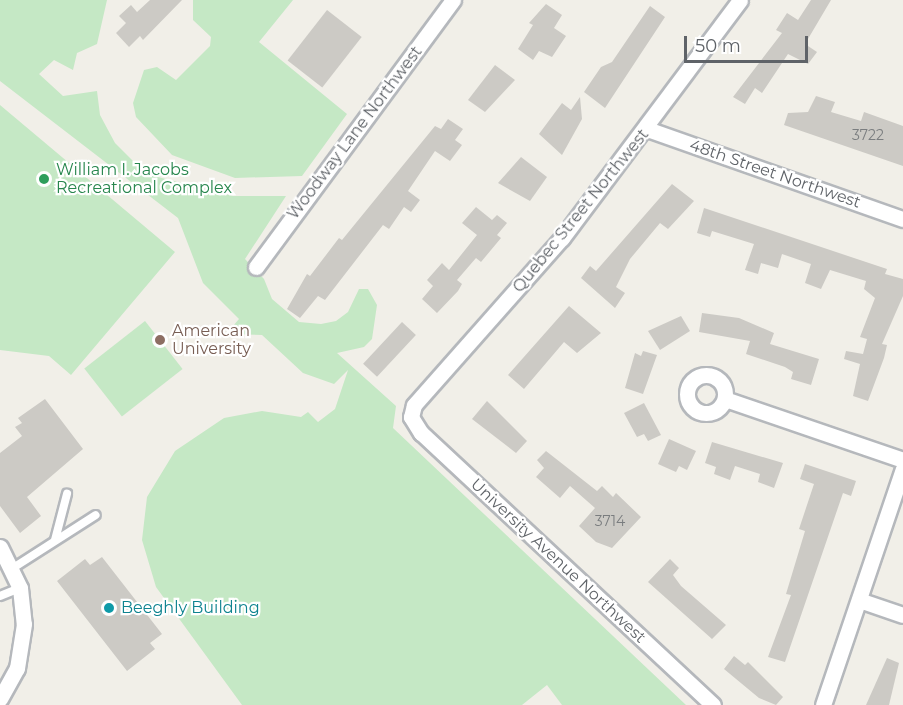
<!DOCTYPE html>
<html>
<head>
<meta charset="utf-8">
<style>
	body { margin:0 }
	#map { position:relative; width:903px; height:705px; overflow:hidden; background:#f1efe8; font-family:Montserrat,sans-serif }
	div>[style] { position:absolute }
	.green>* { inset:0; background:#c5e8c5; transform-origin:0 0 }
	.building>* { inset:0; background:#cccac5; transform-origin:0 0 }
	.roads { filter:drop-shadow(2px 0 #b5b8bc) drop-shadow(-2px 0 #b5b8bc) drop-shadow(0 2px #b5b8bc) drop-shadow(0 -2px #b5b8bc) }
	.lane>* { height:8px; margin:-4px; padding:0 4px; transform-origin:4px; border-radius:4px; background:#fff }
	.street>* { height:15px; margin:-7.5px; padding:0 7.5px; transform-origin:7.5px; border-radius:7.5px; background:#fff }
	.street>.ring { margin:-7.5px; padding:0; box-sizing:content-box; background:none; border:15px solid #fff; border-radius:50% }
	.dots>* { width:16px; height:16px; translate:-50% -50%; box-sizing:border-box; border:3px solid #fff; border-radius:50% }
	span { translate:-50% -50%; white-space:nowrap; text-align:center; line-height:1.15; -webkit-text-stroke:4.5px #fff; paint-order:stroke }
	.number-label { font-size:14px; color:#7a7d7f }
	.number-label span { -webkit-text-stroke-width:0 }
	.street-label { font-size:16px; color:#5f6368 }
	.leisure-label { font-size:16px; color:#27864d }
	.left { translate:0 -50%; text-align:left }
	.education-label { font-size:16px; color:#785e54 }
	.culture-label { font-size:16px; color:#0d838f }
	.scale { position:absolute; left:684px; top:36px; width:124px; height:27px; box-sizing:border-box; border:3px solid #5f6368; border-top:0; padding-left:8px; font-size:18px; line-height:21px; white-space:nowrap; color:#5f6368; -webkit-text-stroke:4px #fff; paint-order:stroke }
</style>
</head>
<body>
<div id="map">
	<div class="green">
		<i style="clip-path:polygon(0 0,107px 0,97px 44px,77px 53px,73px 70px,54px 60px,39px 74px,63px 96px,97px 91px,100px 115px,115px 143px,146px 174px,233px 196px,286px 196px,245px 259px,264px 279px,272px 299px,299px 322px,321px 324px,336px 321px,348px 312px,359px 289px,368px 289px,377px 305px,372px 339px,364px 347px,337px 353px,396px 406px,393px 428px,686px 705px,562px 705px,547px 685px,522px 705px,242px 705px,156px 587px,142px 540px,147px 497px,175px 451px,224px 418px,262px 411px,301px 417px,308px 412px,318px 422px,335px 409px,348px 370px,334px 384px,303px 373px,262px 335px,226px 334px,239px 319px,203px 283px,178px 218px,0 81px)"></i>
		<i style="clip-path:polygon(193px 0,293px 0,259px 42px,347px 114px,302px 176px,235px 178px,172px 155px,136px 117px,133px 103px,144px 70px,157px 67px,176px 80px,210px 46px,211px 37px,193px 20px)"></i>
		<i style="clip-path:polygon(0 105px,175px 252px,71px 375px,49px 356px,0 350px)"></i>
		<i style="left:145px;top:321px;width:61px;height:77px;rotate:52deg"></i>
	</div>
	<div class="building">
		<i style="clip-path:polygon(150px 0,182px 0,143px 40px,140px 36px,129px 47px,116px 33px,126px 23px,119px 16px,131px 5px,137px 12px)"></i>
		<i style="clip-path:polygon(811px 0,831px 0,805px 44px,817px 52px,808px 64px,788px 54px,762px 93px,755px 88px,745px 104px,733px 97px,782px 33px,776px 30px,787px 13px,798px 20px)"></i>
		<i style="clip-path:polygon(546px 4px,562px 15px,554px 28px,566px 36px,552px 57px,539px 51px,533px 60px,518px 49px,533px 25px,529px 23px)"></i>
		<i style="clip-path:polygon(650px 6px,665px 17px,605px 108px,584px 92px,601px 67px,612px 62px)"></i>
		<i style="left:327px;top:10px;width:44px;height:64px;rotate:38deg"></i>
		<i style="clip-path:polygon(495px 65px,515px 80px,485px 112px,468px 100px)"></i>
		<i style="clip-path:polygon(816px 96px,835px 102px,831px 112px,861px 121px,864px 112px,903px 126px,903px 166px,784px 125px,788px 113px,808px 112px)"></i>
		<i style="clip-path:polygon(580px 97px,582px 119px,562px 155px,539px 134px,562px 103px,571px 110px)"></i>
		<i style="clip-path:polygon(448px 119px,463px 129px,455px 140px,462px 145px,450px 161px,435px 151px,408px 191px,420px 200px,411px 212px,404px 207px,389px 229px,383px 225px,325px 300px,318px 296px,300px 318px,287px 309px,307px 274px,310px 276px,339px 238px,342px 240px,435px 126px,441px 129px)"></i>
		<i style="clip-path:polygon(521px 157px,547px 177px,530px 201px,498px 183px)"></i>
		<i style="clip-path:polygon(672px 184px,694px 201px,668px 229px,660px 223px,630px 259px,616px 287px,625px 293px,615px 308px,581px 278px,590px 266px,596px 271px)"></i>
		<i style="clip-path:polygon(476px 207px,492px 220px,497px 215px,507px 223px,497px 235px,501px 238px,481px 262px,476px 258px,457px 280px,462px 284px,458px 291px,437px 313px,422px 299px,433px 286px,427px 280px,442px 263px,449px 270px,477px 235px,462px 223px)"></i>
		<i style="clip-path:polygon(704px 208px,887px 269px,885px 274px,903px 279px,903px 296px,882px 344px,887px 345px,884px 358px,868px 401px,853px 396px,860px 364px,844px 359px,846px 351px,863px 354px,867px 339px,860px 337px,875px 298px,864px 289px,866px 281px,830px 270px,821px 289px,805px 283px,811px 264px,782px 254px,778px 268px,761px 263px,758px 274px,745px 270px,754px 244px,712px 231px,710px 237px,697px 233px)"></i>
		<i style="clip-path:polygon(569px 306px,601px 333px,577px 353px,564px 342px,524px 389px,508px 375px)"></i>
		<i style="clip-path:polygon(702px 313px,739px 318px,774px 333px,770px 344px,819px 359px,811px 385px,791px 379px,793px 372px,785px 367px,746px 354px,750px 341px,699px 332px)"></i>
		<i style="clip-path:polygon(681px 316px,690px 331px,660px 350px,648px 331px)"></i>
		<i style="left:402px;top:322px;width:19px;height:57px;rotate:43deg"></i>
		<i style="clip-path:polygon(643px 351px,657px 355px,643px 394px,625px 388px,635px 353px,641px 356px)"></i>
		<i style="clip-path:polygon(45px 399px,83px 449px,27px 497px,41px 516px,20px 533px,0 506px,0 453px,22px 436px,15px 427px,22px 423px,18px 418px)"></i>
		<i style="clip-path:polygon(487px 401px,527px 441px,516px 453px,472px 419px)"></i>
		<i style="clip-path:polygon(644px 403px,661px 435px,648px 441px,644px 434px,637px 437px,624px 413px)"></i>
		<i style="clip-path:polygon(669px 439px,696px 451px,687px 470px,679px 466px,676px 472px,658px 464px)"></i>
		<i style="clip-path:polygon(712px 442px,783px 463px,774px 488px,758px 482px,760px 474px,735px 466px,730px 480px,714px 474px,716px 467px,705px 463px)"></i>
		<i style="clip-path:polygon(546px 451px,597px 491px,602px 486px,613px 497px,616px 493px,641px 517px,612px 548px,596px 542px,579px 526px,595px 508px,570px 486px,560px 498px,536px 477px,544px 468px,537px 460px)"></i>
		<i style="clip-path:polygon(805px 464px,856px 481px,851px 496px,843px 493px,785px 662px,768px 657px,791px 595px,786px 594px,805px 531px,799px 529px,814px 484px,800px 479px)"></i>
		<i style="clip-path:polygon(102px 557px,162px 634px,150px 643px,155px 649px,127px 671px,57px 581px,85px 559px,90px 565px)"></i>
		<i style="clip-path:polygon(670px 559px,679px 568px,673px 575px,681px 586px,726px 625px,712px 639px,648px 582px)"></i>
		<i style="clip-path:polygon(734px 656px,745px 665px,748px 662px,783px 697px,776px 705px,759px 698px,724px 669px)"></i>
		<i style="clip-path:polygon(887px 658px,899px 663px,889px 705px,866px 705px)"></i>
	</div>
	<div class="roads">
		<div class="lane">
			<i style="left:55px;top:540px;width:48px;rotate:-75.4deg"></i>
			<i style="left:13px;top:568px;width:98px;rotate:-32.6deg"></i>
			<i style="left:0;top:596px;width:22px;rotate:-22deg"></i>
		</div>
		<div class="street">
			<i style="left:647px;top:129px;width:271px;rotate:19.4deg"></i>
			<i style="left:256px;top:267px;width:332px;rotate:-53.6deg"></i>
			<i class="ring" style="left:687px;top:375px;width:23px;height:23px"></i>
			<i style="left:725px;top:399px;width:188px;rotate:18.9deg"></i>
			<i style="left:0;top:547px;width:46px;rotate:64deg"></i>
			<i style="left:20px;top:588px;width:36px;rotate:84deg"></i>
			<i style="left:24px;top:624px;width:45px;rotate:99deg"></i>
			<i style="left:17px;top:668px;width:35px;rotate:119deg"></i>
			<i style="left:859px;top:600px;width:46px;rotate:18.8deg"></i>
			<i style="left:713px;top:705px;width:399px;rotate:-137deg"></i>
			<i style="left:421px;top:433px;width:19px;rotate:-122deg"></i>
			<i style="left:411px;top:417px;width:12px;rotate:-76deg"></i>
			<i style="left:414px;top:405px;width:223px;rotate:-48.5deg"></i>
			<i style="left:562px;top:238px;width:297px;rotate:-53.2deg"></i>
			<i style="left:823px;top:705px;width:249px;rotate:-71.3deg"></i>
		</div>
	</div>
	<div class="dots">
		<i style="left:44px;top:179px;background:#2e9e5b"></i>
		<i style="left:160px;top:340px;background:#8d6e63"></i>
		<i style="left:109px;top:608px;background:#0f9aa8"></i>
	</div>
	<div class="number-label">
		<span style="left:868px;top:135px">3722</span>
		<span style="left:610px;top:521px">3714</span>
	</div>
	<div class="street-label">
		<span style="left:355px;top:133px;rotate:-53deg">Woodway Lane Northwest</span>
		<span style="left:775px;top:174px;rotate:19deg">48th Street Northwest</span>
		<span style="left:581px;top:211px;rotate:-51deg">Quebec Street Northwest</span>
		<span style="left:558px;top:561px;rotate:43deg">University Avenue Northwest</span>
	</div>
	<div class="leisure-label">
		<span class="left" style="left:56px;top:179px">William I. Jacobs<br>Recreational Complex</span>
	</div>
	<div class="education-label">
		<span class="left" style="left:172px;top:340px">American<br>University</span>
	</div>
	<div class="culture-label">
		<span class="left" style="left:121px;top:608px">Beeghly Building</span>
	</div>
	<div class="scale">50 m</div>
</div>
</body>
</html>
